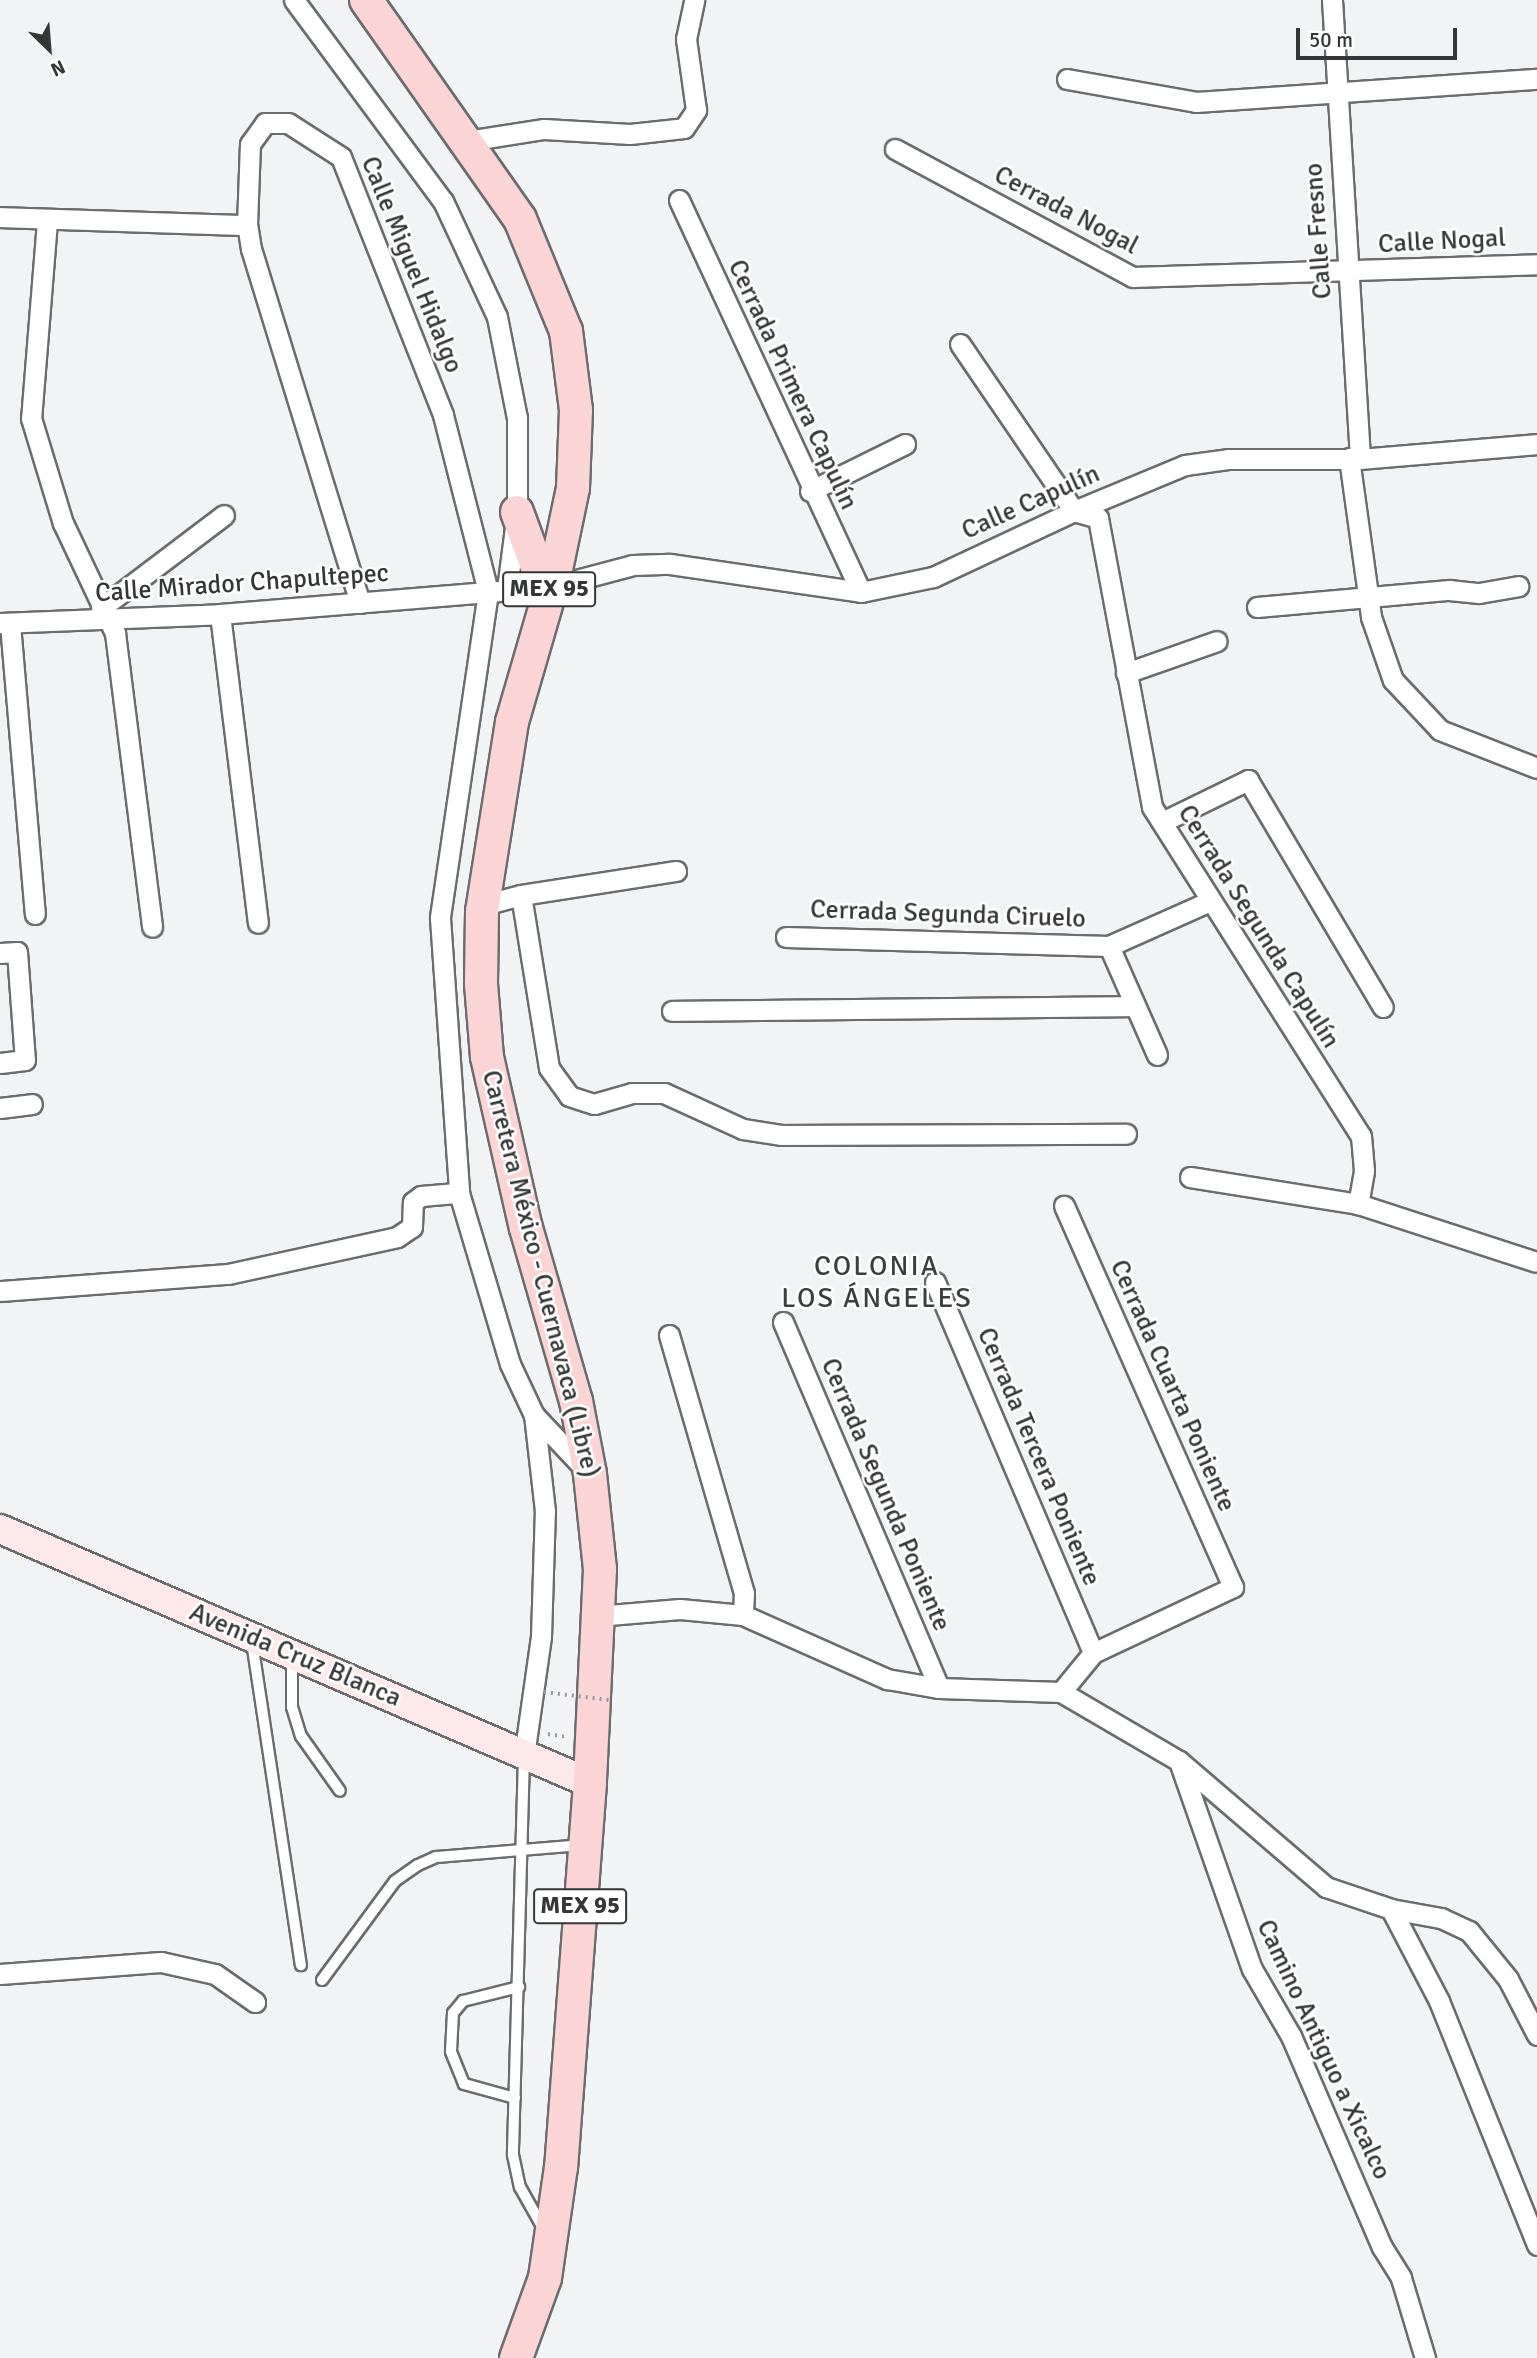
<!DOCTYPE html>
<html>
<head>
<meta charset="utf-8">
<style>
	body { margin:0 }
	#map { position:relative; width:1537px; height:2358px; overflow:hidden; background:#f2f3f5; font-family:Signika,sans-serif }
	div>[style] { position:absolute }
	.path>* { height:3.5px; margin-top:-1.75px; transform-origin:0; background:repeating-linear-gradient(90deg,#979899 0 2px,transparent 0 7px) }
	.roads { filter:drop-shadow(2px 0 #6a6c6d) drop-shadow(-2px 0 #6a6c6d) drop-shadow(0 2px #6a6c6d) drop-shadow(0 -2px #6a6c6d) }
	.lane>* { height:10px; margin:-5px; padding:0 5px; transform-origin:5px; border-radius:5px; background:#fff }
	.street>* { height:19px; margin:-9.5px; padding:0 9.5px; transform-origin:9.5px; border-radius:9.5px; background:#fff }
	.secondary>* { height:28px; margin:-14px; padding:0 14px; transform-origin:14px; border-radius:14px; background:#fde9ea }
	.primary>* { height:32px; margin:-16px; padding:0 16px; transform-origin:16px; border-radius:16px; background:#fbd4d6 }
	.path-bridge>* { height:3.5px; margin-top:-1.75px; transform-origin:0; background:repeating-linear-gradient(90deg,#979899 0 2px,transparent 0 7px) }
	span { translate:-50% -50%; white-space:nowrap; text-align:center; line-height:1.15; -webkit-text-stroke:5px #fff; paint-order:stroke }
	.shield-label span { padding:2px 5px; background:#fff; border:2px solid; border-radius:5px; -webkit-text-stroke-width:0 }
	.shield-label { font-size:24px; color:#353636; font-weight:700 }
	.street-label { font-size:26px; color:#353636 }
	.neighbourhood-label { font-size:28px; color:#3c3e3f; letter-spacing:2px }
	.north { position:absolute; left:14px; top:14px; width:70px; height:70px; -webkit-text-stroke:5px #fff; paint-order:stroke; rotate:155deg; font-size:19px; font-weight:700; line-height:28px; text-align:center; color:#353636 }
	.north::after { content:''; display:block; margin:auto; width:24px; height:32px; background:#353636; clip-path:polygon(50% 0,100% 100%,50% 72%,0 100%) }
	.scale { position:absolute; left:1296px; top:28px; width:161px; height:32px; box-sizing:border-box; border:4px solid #353636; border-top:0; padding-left:9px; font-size:21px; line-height:24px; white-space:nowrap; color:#353636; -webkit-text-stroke:5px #fff; paint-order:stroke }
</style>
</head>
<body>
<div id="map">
	<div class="path">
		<i style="left:548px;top:1734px;width:20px;rotate:9deg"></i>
	</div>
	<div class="roads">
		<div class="lane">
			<i style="left:252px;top:1642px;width:327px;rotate:81.4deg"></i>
			<i style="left:292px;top:1656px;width:51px;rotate:90deg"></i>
			<i style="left:292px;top:1707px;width:30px;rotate:73deg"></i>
			<i style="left:301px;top:1736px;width:67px;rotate:54.7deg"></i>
			<i style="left:524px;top:1756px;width:399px;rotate:91.6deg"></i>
			<i style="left:513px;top:2155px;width:33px;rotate:78deg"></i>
			<i style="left:520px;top:2187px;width:47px;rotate:60.7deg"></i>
			<i style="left:322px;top:1980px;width:123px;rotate:-53.6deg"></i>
			<i style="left:395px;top:1881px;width:28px;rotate:-35deg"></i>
			<i style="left:418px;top:1865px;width:20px;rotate:-24deg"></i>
			<i style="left:436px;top:1857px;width:146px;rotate:-4.7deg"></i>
			<i style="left:515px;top:2098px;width:53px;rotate:-164.6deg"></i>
			<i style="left:464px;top:2084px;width:35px;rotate:-112deg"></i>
			<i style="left:451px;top:2051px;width:38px;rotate:-87deg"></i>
			<i style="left:453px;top:2013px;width:16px;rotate:-50deg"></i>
			<i style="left:463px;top:2001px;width:58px;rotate:-14deg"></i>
		</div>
		<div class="street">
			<i style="left:294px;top:0;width:250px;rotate:53.5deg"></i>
			<i style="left:443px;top:201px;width:128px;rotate:65deg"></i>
			<i style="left:497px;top:317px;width:103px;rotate:78.8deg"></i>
			<i style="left:517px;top:418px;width:94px;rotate:90deg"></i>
			<i style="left:517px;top:512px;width:78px;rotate:97.4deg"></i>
			<i style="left:1332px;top:0;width:460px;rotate:86.5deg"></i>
			<i style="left:1067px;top:79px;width:131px;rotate:10.1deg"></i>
			<i style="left:1196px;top:102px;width:342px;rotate:-3.9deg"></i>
			<i style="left:467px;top:141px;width:78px;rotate:-8.9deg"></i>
			<i style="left:544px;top:129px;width:86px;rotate:3.3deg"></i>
			<i style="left:630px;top:134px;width:54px;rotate:-6.3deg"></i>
			<i style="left:684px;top:128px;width:22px;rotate:-56deg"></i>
			<i style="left:696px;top:110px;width:72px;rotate:-98deg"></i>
			<i style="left:686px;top:39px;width:40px;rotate:-78deg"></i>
			<i style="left:895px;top:149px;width:270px;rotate:28.3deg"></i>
			<i style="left:1133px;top:277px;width:404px;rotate:-1.8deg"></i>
			<i style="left:679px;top:200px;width:432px;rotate:65.1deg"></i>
			<i style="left:0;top:217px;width:247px;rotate:1.9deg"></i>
			<i style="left:47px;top:221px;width:198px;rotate:94.6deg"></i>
			<i style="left:31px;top:418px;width:110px;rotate:73.1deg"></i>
			<i style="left:63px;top:523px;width:122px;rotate:64.7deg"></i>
			<i style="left:115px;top:633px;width:296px;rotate:82.8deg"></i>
			<i style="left:960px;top:344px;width:202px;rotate:55.7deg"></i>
			<i style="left:1074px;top:511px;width:25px;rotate:16deg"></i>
			<i style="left:1098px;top:518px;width:294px;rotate:79.4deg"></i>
			<i style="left:1152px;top:807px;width:390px;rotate:57.6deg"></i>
			<i style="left:1361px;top:1136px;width:35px;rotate:85deg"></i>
			<i style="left:1364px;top:1171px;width:34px;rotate:100deg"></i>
			<i style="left:1349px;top:458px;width:161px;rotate:82.1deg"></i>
			<i style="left:1371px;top:617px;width:67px;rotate:70.8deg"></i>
			<i style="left:1393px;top:680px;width:69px;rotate:46.8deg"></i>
			<i style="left:1440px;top:730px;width:104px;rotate:21.4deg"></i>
			<i style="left:810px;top:491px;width:106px;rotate:-26.3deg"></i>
			<i style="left:360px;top:603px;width:370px;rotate:-107.1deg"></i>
			<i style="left:251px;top:249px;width:24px;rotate:-99deg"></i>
			<i style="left:247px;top:225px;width:81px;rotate:-87.9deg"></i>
			<i style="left:250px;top:144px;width:26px;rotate:-54deg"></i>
			<i style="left:265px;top:123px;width:23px"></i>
			<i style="left:288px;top:123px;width:63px;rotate:32.7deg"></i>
			<i style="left:341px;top:157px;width:277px;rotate:68.4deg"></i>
			<i style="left:443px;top:415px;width:183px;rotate:75.7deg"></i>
			<i style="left:488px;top:592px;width:330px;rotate:98.4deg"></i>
			<i style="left:440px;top:918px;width:276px;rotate:86deg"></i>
			<i style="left:459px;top:1193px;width:178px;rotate:73.4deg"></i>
			<i style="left:510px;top:1364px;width:56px;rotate:64.8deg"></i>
			<i style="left:534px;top:1415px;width:76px;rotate:46.6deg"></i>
			<i style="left:1257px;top:607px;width:193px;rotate:-5.1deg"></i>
			<i style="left:1449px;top:590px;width:30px;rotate:6deg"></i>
			<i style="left:1479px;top:593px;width:40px;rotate:-10deg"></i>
			<i style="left:101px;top:608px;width:154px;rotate:-37.1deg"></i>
			<i style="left:220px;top:614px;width:311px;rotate:83deg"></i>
			<i style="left:0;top:623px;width:220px;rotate:-2.3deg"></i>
			<i style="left:220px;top:614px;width:331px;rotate:-4.7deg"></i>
			<i style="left:550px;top:587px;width:86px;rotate:-14.8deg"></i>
			<i style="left:633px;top:565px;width:37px;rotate:-2deg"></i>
			<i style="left:670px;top:564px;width:193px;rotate:8.3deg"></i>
			<i style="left:861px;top:592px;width:74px;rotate:-11.8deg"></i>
			<i style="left:933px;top:577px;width:156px;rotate:-25.1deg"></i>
			<i style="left:1074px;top:511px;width:120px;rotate:-22.5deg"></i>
			<i style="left:1185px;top:465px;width:43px;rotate:-7.9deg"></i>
			<i style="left:1228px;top:459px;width:132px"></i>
			<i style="left:1360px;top:459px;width:178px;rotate:-4.8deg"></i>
			<i style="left:10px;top:624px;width:291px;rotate:85.1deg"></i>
			<i style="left:1126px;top:673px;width:96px;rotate:-19.4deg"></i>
			<i style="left:1162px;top:822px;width:96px;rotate:-26deg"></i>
			<i style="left:1248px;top:780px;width:264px;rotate:59.3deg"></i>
			<i style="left:521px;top:895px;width:157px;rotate:-8.8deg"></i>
			<i style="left:482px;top:912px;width:13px;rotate:-45deg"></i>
			<i style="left:491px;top:903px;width:31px;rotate:-15deg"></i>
			<i style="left:521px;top:895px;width:175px;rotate:80.8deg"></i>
			<i style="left:549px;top:1068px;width:34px;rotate:54deg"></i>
			<i style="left:569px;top:1096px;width:26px;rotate:18deg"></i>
			<i style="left:594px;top:1104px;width:40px;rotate:-16deg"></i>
			<i style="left:632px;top:1093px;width:32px"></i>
			<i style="left:664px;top:1093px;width:87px;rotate:24.5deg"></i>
			<i style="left:743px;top:1129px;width:38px;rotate:9deg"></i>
			<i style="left:781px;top:1135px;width:345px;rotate:-0.2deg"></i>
			<i style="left:786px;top:937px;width:323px;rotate:1.6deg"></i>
			<i style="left:1109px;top:946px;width:108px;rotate:-24deg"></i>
			<i style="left:1109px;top:946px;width:119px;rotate:66.2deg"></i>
			<i style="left:0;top:953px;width:17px;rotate:-3deg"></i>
			<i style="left:17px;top:952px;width:108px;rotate:85.8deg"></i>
			<i style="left:25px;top:1060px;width:25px;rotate:173deg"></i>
			<i style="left:672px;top:1011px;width:462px;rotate:-0.6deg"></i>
			<i style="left:0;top:1108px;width:32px;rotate:-7deg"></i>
			<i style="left:1190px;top:1177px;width:170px;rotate:9.1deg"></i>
			<i style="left:1358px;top:1204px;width:187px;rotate:18deg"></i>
			<i style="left:935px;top:1282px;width:403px;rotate:66.9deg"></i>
			<i style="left:0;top:1291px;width:229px;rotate:-4.3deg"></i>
			<i style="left:228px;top:1274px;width:173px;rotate:-12.3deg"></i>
			<i style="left:397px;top:1237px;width:18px;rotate:-34deg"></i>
			<i style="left:412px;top:1227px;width:25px;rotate:-88deg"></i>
			<i style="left:413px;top:1202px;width:10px;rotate:-37deg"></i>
			<i style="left:421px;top:1196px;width:38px;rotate:-5deg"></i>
			<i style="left:783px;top:1322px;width:398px;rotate:66.9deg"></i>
			<i style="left:669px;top:1335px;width:269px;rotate:73.8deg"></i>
			<i style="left:744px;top:1593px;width:22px;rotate:93deg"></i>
			<i style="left:597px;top:1616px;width:83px;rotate:-4.8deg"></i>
			<i style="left:680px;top:1609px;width:63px;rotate:5.4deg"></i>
			<i style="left:743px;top:1615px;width:158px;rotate:24deg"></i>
			<i style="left:887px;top:1679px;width:53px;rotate:9.8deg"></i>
			<i style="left:939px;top:1688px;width:122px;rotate:1.9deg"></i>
			<i style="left:1061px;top:1692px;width:50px;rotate:-50.6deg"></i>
			<i style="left:1093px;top:1653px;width:155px;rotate:-25.2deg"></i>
			<i style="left:1233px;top:1587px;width:417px;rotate:-113.9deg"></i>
			<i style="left:1061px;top:1692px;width:137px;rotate:30.3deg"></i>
			<i style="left:1179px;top:1761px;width:194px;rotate:40.6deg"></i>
			<i style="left:1326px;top:1887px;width:69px;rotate:18.7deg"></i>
			<i style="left:1391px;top:1909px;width:51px;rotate:10.2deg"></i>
			<i style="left:1441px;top:1918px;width:31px;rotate:25deg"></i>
			<i style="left:1469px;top:1931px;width:62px;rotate:50.9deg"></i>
			<i style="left:1508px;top:1979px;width:63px;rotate:62.6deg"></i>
			<i style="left:524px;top:1756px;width:121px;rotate:-81.9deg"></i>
			<i style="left:541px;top:1636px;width:125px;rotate:-88.2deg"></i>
			<i style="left:545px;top:1511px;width:97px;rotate:-96.5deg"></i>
			<i style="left:1179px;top:1761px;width:220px;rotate:70.7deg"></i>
			<i style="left:1252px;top:1969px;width:78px;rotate:59.8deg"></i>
			<i style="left:1291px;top:2036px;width:230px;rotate:66.7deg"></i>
			<i style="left:1382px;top:2247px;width:36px;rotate:58deg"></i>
			<i style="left:1401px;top:2278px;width:84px;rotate:73.3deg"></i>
			<i style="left:1391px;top:1909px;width:104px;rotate:62.4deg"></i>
			<i style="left:1439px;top:2001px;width:263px;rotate:68.1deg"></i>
			<i style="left:0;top:1974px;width:161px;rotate:-4.3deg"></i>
			<i style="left:161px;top:1962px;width:55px;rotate:12.5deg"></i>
			<i style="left:215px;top:1974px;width:49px;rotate:35deg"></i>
		</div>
		<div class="secondary">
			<i style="left:0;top:1529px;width:642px;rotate:23.29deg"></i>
		</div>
		<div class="primary">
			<i style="left:366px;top:0;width:268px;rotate:54.9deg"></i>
			<i style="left:520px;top:219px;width:121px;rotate:67.7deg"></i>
			<i style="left:566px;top:331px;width:80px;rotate:82.8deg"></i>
			<i style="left:576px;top:410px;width:78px;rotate:92.2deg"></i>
			<i style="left:573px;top:488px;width:88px;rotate:101.8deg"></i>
			<i style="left:555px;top:574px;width:154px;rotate:106.2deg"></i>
			<i style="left:512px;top:722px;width:192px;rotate:99deg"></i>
			<i style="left:482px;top:912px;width:72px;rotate:90.8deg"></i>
			<i style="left:481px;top:984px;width:73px;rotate:85.3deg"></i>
			<i style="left:487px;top:1057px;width:175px;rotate:77.2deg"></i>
			<i style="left:526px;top:1228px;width:180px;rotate:73.9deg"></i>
			<i style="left:576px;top:1401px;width:74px;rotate:79.1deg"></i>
			<i style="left:590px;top:1474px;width:96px;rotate:84deg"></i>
			<i style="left:600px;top:1569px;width:214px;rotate:92.7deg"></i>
			<i style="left:590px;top:1783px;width:385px;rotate:94.3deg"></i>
			<i style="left:561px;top:2167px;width:112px;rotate:98.2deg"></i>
			<i style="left:545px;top:2278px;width:85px;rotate:109.9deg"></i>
			<i style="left:517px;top:512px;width:55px;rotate:69.9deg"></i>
			<i style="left:536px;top:564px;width:21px;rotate:28deg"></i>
		</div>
	</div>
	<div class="path-bridge">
		<i style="left:544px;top:1692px;width:65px;rotate:7deg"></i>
	</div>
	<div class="shield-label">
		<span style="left:549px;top:589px">MEX 95</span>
		<span style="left:580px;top:1906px">MEX 95</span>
	</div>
	<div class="street-label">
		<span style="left:1066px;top:211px;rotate:28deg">Cerrada Nogal</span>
		<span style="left:1319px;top:231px;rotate:-94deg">Calle Fresno</span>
		<span style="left:1442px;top:242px;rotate:-3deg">Calle Nogal</span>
		<span style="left:411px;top:265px;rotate:68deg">Calle Miguel Hidalgo</span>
		<span style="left:792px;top:385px;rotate:65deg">Cerrada Primera Capulín</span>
		<span style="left:1031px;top:503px;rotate:-24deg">Calle Capulín</span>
		<span style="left:242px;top:584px;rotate:-4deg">Calle Mirador Chapultepec</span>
		<span style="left:948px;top:915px;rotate:2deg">Cerrada Segunda Ciruelo</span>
		<span style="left:1258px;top:927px;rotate:58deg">Cerrada Segunda Capulín</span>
		<span style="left:540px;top:1274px;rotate:76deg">Carretera México - Cuernavaca (Libre)</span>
		<span style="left:1172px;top:1386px;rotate:66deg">Cerrada Cuarta Poniente</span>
		<span style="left:1038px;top:1457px;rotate:67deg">Cerrada Tercera Poniente</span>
		<span style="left:885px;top:1495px;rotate:67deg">Cerrada Segunda Poniente</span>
		<span style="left:295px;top:1656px;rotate:23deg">Avenida Cruz Blanca</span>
		<span style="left:1323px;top:2050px;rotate:65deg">Camino Antiguo a Xicalco</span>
	</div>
	<div class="neighbourhood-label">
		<span style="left:877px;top:1282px">COLONIA<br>LOS ÁNGELES</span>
	</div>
	<div class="north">N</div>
	<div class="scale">50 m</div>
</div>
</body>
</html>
